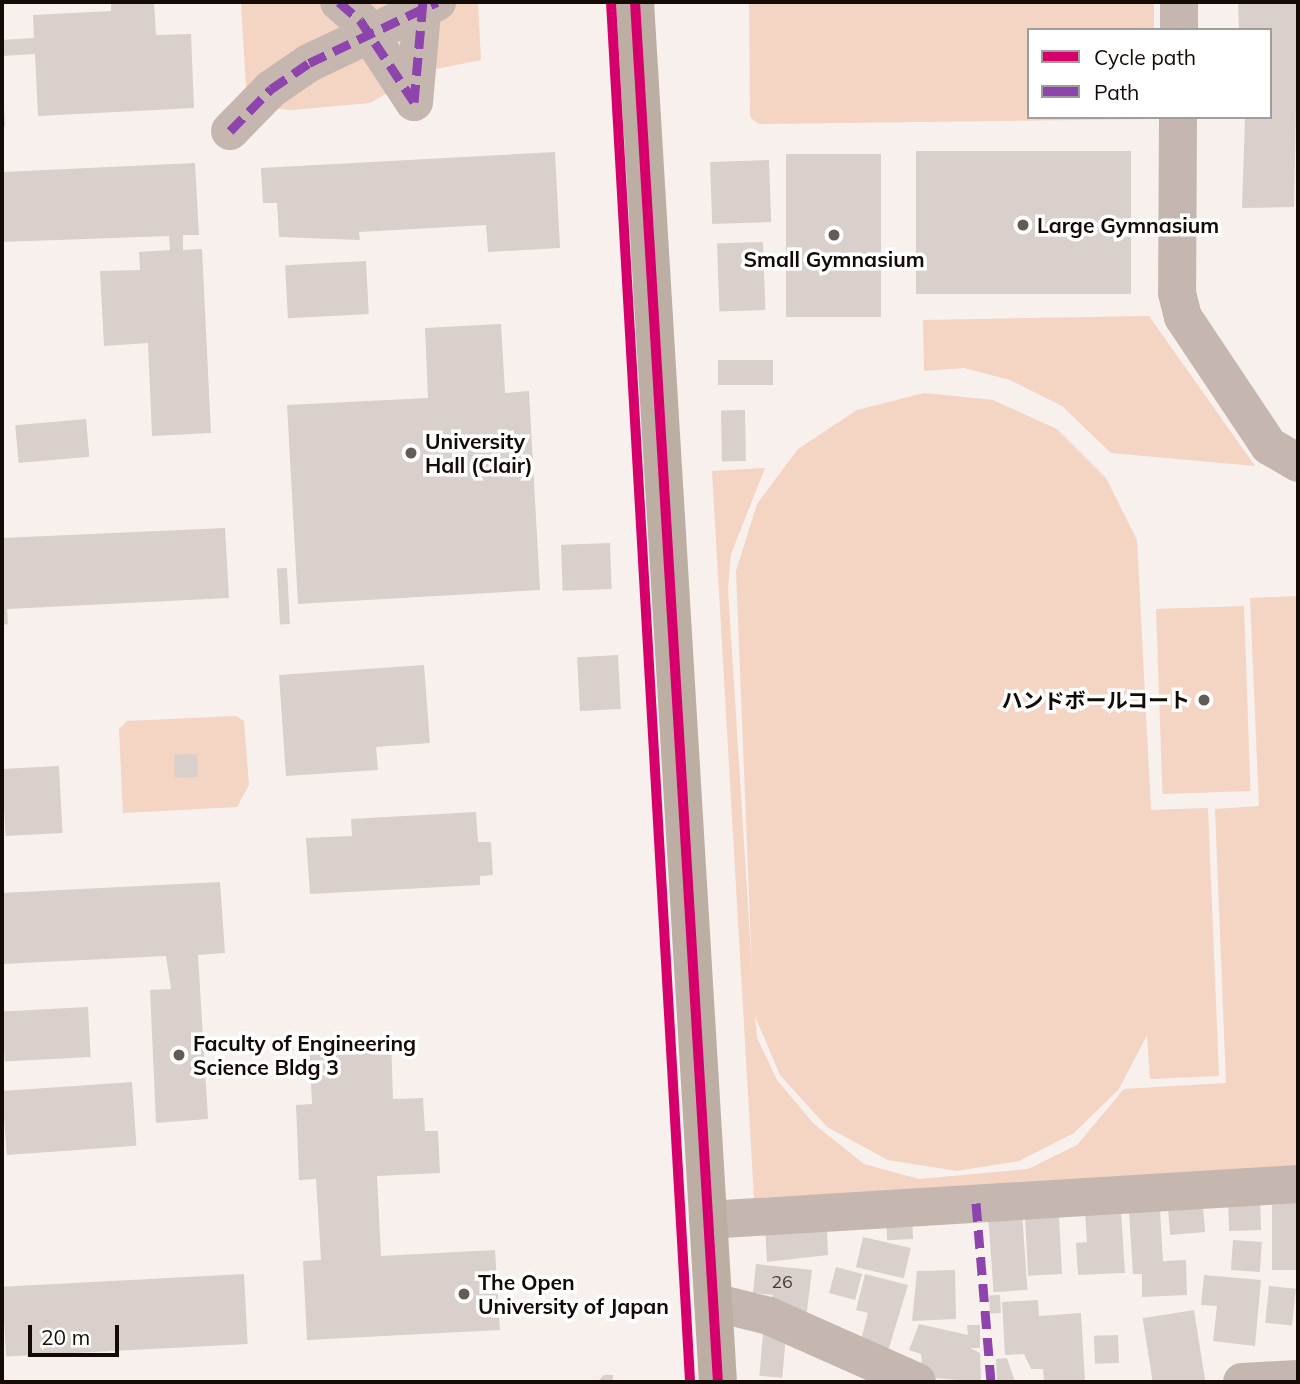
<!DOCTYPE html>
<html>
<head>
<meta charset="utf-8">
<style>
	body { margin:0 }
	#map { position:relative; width:1300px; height:1384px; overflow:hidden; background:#f7f0ec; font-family:Mulish,"Noto Sans JP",sans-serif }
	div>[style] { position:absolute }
	.green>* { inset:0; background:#f4d4c2; transform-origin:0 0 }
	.building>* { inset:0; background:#d9d0cb; transform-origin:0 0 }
	.minor>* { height:38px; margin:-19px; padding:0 19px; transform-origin:19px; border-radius:19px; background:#c5b7af }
	.major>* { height:38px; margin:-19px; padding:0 19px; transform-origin:19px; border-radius:19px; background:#bdaea4 }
	.quiet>* { height:9px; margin-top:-4.5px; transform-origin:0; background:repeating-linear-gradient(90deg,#8e44ad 0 18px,transparent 0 27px) }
	.cycleway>* { height:10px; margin:-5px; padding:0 5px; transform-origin:5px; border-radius:5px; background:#d6006c }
	.dots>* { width:19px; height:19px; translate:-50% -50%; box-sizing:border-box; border:4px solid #fff; border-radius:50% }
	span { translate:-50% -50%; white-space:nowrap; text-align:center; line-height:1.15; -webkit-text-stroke:7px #fff; paint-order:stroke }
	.number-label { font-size:18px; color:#453c37 }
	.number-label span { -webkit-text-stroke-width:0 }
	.poi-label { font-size:21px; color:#140b06; font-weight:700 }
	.left { translate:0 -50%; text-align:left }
	.right { translate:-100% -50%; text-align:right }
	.frame { position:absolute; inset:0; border:4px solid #140b06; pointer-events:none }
	.legend { position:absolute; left:1027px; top:28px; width:245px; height:91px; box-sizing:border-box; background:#fff; border:2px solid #a19d9b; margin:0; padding:9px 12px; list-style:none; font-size:21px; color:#140b06 }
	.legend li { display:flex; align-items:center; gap:14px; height:35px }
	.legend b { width:35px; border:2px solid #a19d9b }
	.scale { position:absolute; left:28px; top:1325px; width:91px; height:32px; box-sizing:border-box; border:4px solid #140b06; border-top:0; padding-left:9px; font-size:21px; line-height:24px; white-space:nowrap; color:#140b06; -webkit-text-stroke:5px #fff; paint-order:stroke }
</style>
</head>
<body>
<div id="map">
	<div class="green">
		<i style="clip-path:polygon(241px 2px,478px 2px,481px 60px,426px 71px,370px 103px,291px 110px,247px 106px)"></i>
		<i style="clip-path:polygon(749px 2px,1154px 2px,1154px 30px,1029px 30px,1029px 117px,1156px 119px,758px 124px,750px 117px)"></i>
		<i style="clip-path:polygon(1149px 316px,1255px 466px,1111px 453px,1062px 406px,1010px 380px,964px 368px,924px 371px,923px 320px)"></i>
		<i style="clip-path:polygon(924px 393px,993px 400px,1057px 429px,1106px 478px,1137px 540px,1151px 810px,1208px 808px,1219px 1076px,1150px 1079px,1147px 1035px,1119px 1089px,1074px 1133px,1019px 1161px,957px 1171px,888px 1160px,827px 1127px,780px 1075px,755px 1016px,757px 1038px,777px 1080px,814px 1124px,864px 1164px,919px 1179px,1028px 1169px,1077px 1145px,1124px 1089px,1226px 1083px,1215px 809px,1259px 806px,1250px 598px,1297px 596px,1298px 1169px,754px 1198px,712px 471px,765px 468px,731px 554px,728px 589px,752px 970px,736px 571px,757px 504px,798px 449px,857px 410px)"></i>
		<i style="left:1244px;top:606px;width:185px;height:88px;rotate:88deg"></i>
		<i style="clip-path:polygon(236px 716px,244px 721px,249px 785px,237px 807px,123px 813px,119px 729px,127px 721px)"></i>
	</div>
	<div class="building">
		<i style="clip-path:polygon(111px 2px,154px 2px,156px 35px,191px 34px,194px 108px,38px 116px,35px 54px,2px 56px,2px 40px,34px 38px,33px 15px,111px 11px)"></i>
		<i style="clip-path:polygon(1238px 2px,1298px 2px,1294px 207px,1242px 208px,1245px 117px,1270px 117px,1270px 30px,1239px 30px)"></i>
		<i style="clip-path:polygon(2px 106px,4px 106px,5px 126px,2px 127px)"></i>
		<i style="left:1131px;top:151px;width:143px;height:215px;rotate:90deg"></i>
		<i style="clip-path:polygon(555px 152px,560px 248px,488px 252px,486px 225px,359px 232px,360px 240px,279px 237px,277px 203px,263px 203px,261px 168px)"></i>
		<i style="left:786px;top:154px;width:95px;height:163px"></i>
		<i style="left:769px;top:160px;width:62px;height:59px;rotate:88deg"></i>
		<i style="clip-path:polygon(195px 163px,199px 235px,183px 235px,183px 250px,202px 249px,211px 433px,152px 436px,148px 343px,104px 346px,100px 271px,140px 270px,139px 252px,170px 250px,169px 236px,2px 242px,2px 172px)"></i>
		<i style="left:763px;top:242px;width:68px;height:46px;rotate:88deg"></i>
		<i style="left:366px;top:261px;width:53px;height:81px;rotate:87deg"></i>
		<i style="clip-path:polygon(501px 324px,505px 393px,529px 391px,540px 590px,298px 604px,287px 405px,428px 398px,425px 328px)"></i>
		<i style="left:718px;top:360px;width:55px;height:25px"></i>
		<i style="left:745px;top:410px;width:51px;height:24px;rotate:89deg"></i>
		<i style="left:86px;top:419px;width:38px;height:71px;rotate:85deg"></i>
		<i style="clip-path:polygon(225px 528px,229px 598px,7px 609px,8px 624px,2px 625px,2px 538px)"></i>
		<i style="left:610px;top:543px;width:46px;height:49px;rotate:88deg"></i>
		<i style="left:287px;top:568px;width:56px;height:10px;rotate:87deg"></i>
		<i style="left:618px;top:655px;width:54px;height:41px;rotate:87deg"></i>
		<i style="clip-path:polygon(424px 665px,430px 743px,376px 747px,378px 770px,286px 776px,279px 675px)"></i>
		<i style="left:197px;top:754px;width:23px;height:23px;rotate:88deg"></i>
		<i style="left:59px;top:766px;width:67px;height:57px;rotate:87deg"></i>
		<i style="clip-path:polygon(476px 812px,478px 842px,491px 842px,493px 875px,480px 876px,480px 885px,310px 894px,306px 838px,352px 836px,351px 819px)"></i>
		<i style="clip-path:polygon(220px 882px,225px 953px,198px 955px,208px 1119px,156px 1123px,150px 990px,171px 989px,166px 956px,2px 964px,2px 893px)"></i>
		<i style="left:88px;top:1007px;width:50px;height:86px;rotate:87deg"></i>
		<i style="clip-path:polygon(391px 1040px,393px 1099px,423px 1098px,425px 1131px,438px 1131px,440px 1173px,377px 1176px,381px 1256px,495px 1250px,500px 1330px,307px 1340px,303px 1261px,321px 1260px,316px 1179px,299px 1180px,296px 1105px,312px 1104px,309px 1044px)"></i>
		<i style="left:132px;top:1082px;width:64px;height:130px;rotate:86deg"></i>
		<i style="left:1260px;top:1199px;width:31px;height:32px;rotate:88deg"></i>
		<i style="left:1272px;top:1201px;width:26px;height:69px"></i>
		<i style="left:1203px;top:1207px;width:25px;height:35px;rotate:85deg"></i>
		<i style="clip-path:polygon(1160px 1210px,1163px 1261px,1186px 1260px,1187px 1295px,1142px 1297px,1142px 1274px,1133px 1274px,1129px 1212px)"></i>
		<i style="clip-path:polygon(1121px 1211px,1125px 1273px,1078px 1275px,1076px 1243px,1087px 1242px,1085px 1213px)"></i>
		<i style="left:1022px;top:1212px;width:78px;height:34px;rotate:86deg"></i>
		<i style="left:1059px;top:1216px;width:58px;height:34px;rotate:87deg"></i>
		<i style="left:912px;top:1218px;width:21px;height:26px;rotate:87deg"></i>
		<i style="clip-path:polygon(765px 1227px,827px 1230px,828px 1255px,767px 1262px)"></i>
		<i style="left:863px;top:1237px;width:49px;height:31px;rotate:13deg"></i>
		<i style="left:1233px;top:1240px;width:29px;height:30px;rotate:4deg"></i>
		<i style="clip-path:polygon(756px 1264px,812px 1270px,806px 1319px,772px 1309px,773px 1295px,753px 1293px)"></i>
		<i style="left:836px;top:1267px;width:27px;height:27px;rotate:15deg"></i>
		<i style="clip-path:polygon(955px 1270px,956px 1319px,912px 1321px,917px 1271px)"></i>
		<i style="left:244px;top:1274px;width:70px;height:242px;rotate:87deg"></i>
		<i style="clip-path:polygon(865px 1274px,908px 1285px,889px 1348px,859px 1348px,868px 1313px,856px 1310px)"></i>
		<i style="clip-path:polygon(1204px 1275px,1261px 1280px,1255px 1346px,1213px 1341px,1217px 1306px,1201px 1305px)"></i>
		<i style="left:1269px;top:1286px;width:27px;height:37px;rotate:6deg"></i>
		<i style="left:1000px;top:1295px;width:18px;height:11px;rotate:87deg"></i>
		<i style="clip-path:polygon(1038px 1300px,1039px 1316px,1081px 1313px,1085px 1382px,1044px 1382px,1043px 1369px,1031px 1369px,1024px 1354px,1005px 1355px,1002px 1302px)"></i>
		<i style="left:1194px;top:1310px;width:71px;height:52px;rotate:81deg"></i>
		<i style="clip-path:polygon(919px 1324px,968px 1335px,967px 1325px,980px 1325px,980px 1348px,970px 1348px,980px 1353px,981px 1382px,923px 1377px,921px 1354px,909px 1350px)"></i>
		<i style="left:763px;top:1334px;width:23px;height:42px;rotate:5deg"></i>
		<i style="left:1118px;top:1335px;width:28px;height:24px;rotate:88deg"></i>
		<i style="clip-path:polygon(1007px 1358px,1015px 1382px,997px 1382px,996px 1359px)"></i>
		<i style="clip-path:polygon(604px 1375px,613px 1375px,613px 1382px,597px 1382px)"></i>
	</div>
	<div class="minor">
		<i style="left:339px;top:2px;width:28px;rotate:41deg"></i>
		<i style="left:360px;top:20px;width:98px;rotate:56.6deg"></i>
		<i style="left:1179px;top:30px;width:28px;rotate:-90deg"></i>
		<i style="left:414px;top:102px;width:100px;rotate:-84.9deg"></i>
		<i style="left:1178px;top:117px;width:176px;rotate:90.3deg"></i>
		<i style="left:1177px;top:293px;width:25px;rotate:76deg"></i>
		<i style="left:1183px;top:317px;width:155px;rotate:56.3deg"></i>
		<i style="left:1269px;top:446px;width:34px;rotate:30deg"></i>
		<i style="left:230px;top:131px;width:59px;rotate:-45.7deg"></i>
		<i style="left:271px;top:89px;width:46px;rotate:-34.4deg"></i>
		<i style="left:309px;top:63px;width:142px;rotate:-25.5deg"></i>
		<i style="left:708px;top:1220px;width:591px;rotate:-3.49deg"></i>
		<i style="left:713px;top:1302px;width:58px;rotate:14deg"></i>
		<i style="left:769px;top:1316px;width:162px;rotate:24deg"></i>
		<i style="left:1242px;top:1382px;width:56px;rotate:-3.1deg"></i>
	</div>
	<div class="major">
		<i style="left:635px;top:2px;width:1382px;rotate:86.56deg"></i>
	</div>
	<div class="quiet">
		<i style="left:339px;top:2px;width:28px;rotate:41deg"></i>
		<i style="left:360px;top:20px;width:98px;rotate:56.6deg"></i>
		<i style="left:414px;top:102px;width:100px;rotate:-84.9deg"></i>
		<i style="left:230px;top:131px;width:59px;rotate:-45.7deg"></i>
		<i style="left:271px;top:89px;width:46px;rotate:-34.4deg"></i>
		<i style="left:309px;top:63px;width:142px;rotate:-25.5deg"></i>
		<i style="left:976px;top:1203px;width:180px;rotate:85.2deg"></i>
	</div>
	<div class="cycleway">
		<i style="left:611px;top:2px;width:1382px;rotate:86.72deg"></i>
		<i style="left:635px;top:2px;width:1382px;rotate:86.56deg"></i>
	</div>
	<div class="dots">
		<i style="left:1023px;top:225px;background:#635b56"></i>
		<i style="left:834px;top:235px;background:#635b56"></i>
		<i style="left:411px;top:453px;background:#635b56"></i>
		<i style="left:1204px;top:700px;background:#635b56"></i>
		<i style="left:179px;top:1055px;background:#635b56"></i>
		<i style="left:464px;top:1294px;background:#635b56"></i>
	</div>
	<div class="number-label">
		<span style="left:782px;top:1282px">26</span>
	</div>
	<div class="poi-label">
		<span class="left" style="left:1037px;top:225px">Large Gymnasium</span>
		<span style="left:834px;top:259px">Small Gymnasium</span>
		<span class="left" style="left:425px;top:453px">University<br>Hall (Clair)</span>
		<span class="right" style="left:1190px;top:700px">ハンドボールコート</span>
		<span class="left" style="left:193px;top:1055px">Faculty of Engineering<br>Science Bldg 3</span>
		<span class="left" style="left:478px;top:1294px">The Open<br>University of Japan</span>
	</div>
	<div class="frame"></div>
	<ul class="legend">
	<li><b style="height:9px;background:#d6006c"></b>Cycle path</li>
	<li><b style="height:9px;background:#8e44ad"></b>Path</li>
	</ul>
	<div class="scale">20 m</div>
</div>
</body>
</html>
